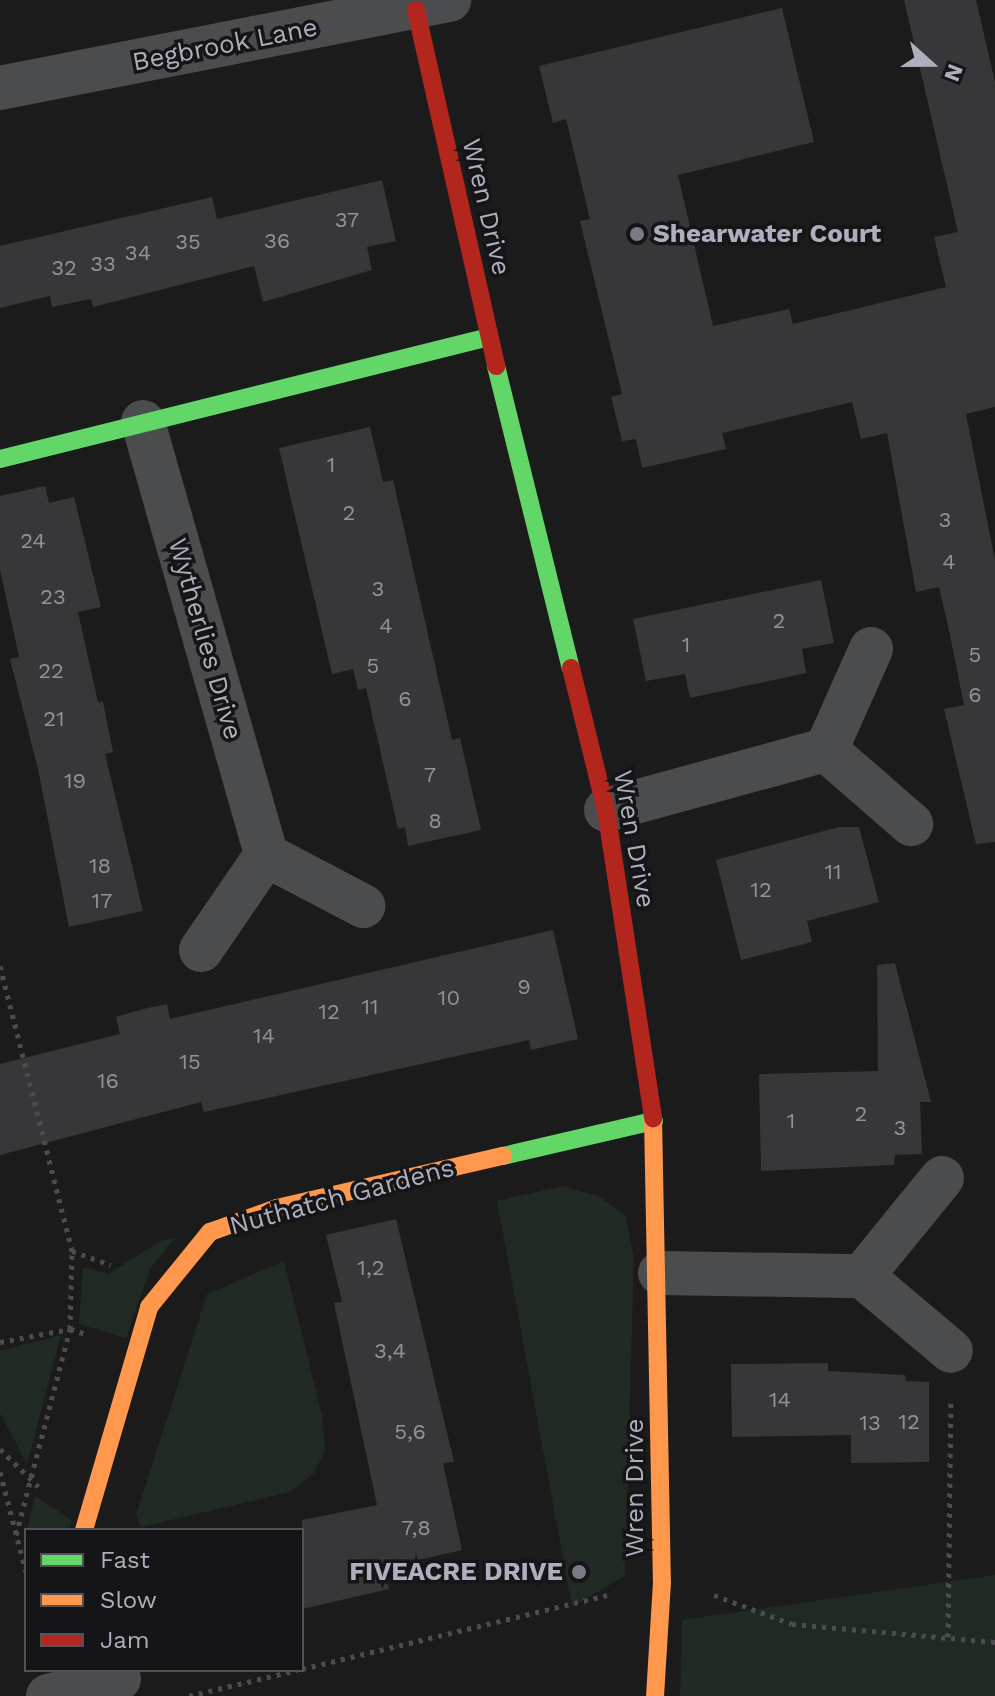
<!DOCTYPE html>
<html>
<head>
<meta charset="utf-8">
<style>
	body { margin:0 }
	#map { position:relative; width:995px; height:1696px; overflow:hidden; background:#1b1b1b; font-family:"Work Sans",sans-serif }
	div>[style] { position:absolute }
	.green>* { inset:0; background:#212923 }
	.building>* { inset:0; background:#373739 }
	.path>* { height:5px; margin-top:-2.5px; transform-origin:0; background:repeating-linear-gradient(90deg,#4c4c50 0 4px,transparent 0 10px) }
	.street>* { height:44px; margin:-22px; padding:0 22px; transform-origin:22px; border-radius:22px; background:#4b4c4e }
	.fast>* { height:18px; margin:-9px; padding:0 9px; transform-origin:9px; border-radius:9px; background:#63d668 }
	.slow>* { height:18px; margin:-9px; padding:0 9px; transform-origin:9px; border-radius:9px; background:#ff974d }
	.jam>* { height:18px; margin:-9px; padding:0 9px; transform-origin:9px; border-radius:9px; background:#b3261e }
	.dots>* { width:22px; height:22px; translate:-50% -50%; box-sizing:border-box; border:4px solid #151517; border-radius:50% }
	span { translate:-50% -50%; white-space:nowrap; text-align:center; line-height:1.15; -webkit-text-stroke:7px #151517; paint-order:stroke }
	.number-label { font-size:22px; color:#90919b }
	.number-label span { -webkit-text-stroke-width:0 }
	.street-label { font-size:26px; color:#adafbc }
	.poi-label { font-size:26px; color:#adafbc; font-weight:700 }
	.left { translate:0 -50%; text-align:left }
	.right { translate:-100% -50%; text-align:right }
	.legend { position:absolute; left:24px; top:1528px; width:280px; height:144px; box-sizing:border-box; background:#151517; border:2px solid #525359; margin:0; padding:10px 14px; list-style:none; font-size:24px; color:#adafbc }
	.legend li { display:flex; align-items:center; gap:16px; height:40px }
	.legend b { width:40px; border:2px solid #525359 }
	.north { position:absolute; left:891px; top:24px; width:80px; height:80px; -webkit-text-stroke:6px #151517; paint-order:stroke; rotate:111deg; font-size:22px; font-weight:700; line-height:32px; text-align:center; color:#adafbc }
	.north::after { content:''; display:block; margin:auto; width:28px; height:36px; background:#adafbc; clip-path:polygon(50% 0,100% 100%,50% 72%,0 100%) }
</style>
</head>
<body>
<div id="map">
	<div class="green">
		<i style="clip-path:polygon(562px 1186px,599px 1196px,625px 1215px,634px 1256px,625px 1576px,572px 1607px,497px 1201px)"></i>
		<i style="clip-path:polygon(175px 1238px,151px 1267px,126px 1338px,79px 1324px,83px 1267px,108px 1274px,160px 1241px)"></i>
		<i style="clip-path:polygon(284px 1261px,322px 1415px,325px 1450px,314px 1473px,290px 1492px,141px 1527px,136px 1515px,207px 1294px)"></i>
		<i style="clip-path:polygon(61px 1335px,27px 1464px,0 1413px,0 1351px)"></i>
		<i style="clip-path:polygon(35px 1496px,72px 1520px,69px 1530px,27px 1530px)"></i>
		<i style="clip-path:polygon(995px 1575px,995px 1696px,680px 1696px,682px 1620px)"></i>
	</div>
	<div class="building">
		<i style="clip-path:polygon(904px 0,976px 0,995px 82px,995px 407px,966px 414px,995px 560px,995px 842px,976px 844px,944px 709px,964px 705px,950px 635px,939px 587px,916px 592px,887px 433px,861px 439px,852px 402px,722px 433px,726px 449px,642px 468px,636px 439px,622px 441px,611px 397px,622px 394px,580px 221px,590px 219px,566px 119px,553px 123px,539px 66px,782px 8px,814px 142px,678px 175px,713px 326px,789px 309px,793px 324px,946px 287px,934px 237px,958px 232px)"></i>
		<i style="clip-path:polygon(382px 180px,396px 241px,367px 247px,372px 270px,263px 302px,254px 266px,93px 307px,91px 299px,52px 307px,50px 296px,0 308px,0 246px,212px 197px,217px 219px)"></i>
		<i style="clip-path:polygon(370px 427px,383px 482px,393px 480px,452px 740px,460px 738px,481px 830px,408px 846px,405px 827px,398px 829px,366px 688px,358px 690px,353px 669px,332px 674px,279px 448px)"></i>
		<i style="clip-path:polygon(45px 486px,49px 503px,74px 497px,101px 607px,78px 612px,98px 702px,103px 702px,113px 752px,105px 754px,143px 911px,69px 927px,38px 769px,10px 659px,19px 657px,0 569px,0 496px)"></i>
		<i style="clip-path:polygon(821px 580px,834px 643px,802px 649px,806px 673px,690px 698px,685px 674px,646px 681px,633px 619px)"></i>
		<i style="clip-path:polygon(839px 827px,859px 827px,879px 902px,807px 921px,812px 942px,741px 960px,716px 860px)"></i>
		<i style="clip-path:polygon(553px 930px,578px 1039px,531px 1050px,529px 1040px,204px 1112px,201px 1102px,0 1155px,0 1064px,120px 1034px,116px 1017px,143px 1009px,167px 1004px,170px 1019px)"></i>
		<i style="clip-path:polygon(895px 963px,931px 1102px,920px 1102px,922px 1154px,895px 1155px,894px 1165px,761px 1171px,759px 1074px,878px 1071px,877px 965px)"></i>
		<i style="clip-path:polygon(396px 1219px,454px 1462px,443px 1463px,462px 1550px,384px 1568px,389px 1589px,302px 1609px,302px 1520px,377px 1505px,334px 1303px,342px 1302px,326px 1235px)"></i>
		<i style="clip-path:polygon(828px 1363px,828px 1371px,905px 1375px,906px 1381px,929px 1382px,929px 1462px,851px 1463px,851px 1435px,732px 1437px,731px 1364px)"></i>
	</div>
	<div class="path">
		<i style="left:0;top:966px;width:294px;rotate:75.8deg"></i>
		<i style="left:72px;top:1251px;width:41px;rotate:19.7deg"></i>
		<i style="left:0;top:1342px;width:71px;rotate:-10.5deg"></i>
		<i style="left:70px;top:1329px;width:16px;rotate:18deg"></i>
		<i style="left:0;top:1449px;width:59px;rotate:44.3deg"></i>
		<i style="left:0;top:1472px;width:103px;rotate:75.4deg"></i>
		<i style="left:16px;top:1535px;width:213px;rotate:-75.3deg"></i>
		<i style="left:70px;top:1329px;width:78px;rotate:-88.5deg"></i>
		<i style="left:714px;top:1595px;width:83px;rotate:20.4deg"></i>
		<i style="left:792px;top:1624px;width:204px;rotate:5.1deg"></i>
		<i style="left:948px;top:1637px;width:235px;rotate:-89.3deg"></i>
		<i style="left:302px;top:1669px;width:314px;rotate:-13.6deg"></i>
		<i style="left:189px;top:1696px;width:111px;rotate:-13.5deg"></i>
	</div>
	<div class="street">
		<i style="left:0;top:88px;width:458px;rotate:-11.1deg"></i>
		<i style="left:143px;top:422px;width:450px;rotate:74.1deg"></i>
		<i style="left:871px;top:649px;width:111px;rotate:114deg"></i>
		<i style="left:826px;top:750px;width:113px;rotate:41deg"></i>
		<i style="left:606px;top:810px;width:228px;rotate:-15.3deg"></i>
		<i style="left:201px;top:950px;width:115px;rotate:-55.6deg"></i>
		<i style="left:266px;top:855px;width:110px;rotate:27.7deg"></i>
		<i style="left:942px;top:1178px;width:127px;rotate:129.2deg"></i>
		<i style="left:862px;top:1276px;width:116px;rotate:40.1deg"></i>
		<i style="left:660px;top:1273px;width:202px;rotate:0.9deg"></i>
		<i style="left:48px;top:1696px;width:73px;rotate:-13.5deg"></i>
	</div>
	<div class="fast">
		<i style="left:496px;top:366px;width:311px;rotate:76.1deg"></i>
		<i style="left:0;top:459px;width:504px;rotate:-14.01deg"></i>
		<i style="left:503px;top:1156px;width:155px;rotate:-13.1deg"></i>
	</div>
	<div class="slow">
		<i style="left:653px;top:1118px;width:464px;rotate:88.9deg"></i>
		<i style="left:662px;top:1582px;width:114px;rotate:93.5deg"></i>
		<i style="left:84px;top:1530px;width:232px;rotate:-73.7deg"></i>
		<i style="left:149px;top:1307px;width:97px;rotate:-50.9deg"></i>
		<i style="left:210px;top:1232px;width:71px;rotate:-19.7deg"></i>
		<i style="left:277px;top:1208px;width:232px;rotate:-13deg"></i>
	</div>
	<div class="jam">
		<i style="left:416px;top:10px;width:365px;rotate:77.3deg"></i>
		<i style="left:571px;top:668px;width:146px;rotate:76.2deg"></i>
		<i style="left:606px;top:810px;width:312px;rotate:81.3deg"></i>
	</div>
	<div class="dots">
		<i style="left:637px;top:234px;background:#7a7b84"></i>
		<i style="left:579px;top:1572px;background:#7a7b84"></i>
	</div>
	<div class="number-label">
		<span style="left:347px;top:220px">37</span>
		<span style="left:277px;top:241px">36</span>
		<span style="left:188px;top:242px">35</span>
		<span style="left:138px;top:253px">34</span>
		<span style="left:103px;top:264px">33</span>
		<span style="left:64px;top:268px">32</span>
		<span style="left:331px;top:465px">1</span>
		<span style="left:349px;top:513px">2</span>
		<span style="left:945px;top:520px">3</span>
		<span style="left:33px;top:541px">24</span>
		<span style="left:949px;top:562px">4</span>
		<span style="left:378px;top:589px">3</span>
		<span style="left:53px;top:597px">23</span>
		<span style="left:779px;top:621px">2</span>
		<span style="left:386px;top:626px">4</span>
		<span style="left:686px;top:645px">1</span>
		<span style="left:975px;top:655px">5</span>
		<span style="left:373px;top:666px">5</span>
		<span style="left:51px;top:671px">22</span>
		<span style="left:975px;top:695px">6</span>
		<span style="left:405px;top:699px">6</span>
		<span style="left:54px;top:719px">21</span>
		<span style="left:430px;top:775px">7</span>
		<span style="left:75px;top:781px">19</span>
		<span style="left:435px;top:821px">8</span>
		<span style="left:100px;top:866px">18</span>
		<span style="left:833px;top:872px">11</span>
		<span style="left:761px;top:890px">12</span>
		<span style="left:102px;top:901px">17</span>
		<span style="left:524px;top:987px">9</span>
		<span style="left:449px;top:998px">10</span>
		<span style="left:370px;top:1007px">11</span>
		<span style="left:329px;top:1012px">12</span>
		<span style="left:264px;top:1036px">14</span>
		<span style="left:190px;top:1062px">15</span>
		<span style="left:108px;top:1081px">16</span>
		<span style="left:861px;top:1114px">2</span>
		<span style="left:791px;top:1121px">1</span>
		<span style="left:900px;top:1128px">3</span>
		<span style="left:371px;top:1268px">1,2</span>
		<span style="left:390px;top:1351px">3,4</span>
		<span style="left:780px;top:1400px">14</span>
		<span style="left:909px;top:1422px">12</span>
		<span style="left:870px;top:1423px">13</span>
		<span style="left:410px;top:1432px">5,6</span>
		<span style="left:416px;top:1528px">7,8</span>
	</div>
	<div class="street-label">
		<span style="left:225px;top:45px;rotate:-11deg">Begbrook Lane</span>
		<span style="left:486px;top:207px;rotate:77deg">Wren Drive</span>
		<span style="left:205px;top:639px;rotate:74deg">Wytherlies Drive</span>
		<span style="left:634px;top:839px;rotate:80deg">Wren Drive</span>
		<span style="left:342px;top:1197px;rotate:-15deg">Nuthatch Gardens</span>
		<span style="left:635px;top:1488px;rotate:-90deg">Wren Drive</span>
	</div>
	<div class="poi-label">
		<span class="left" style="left:653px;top:234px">Shearwater Court</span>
		<span class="right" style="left:563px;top:1572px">FIVEACRE DRIVE</span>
	</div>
	<ul class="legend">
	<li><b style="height:10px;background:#63d668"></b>Fast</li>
	<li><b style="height:10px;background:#ff974d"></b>Slow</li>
	<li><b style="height:10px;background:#b3261e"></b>Jam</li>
	</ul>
	<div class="north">N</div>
</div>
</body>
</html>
